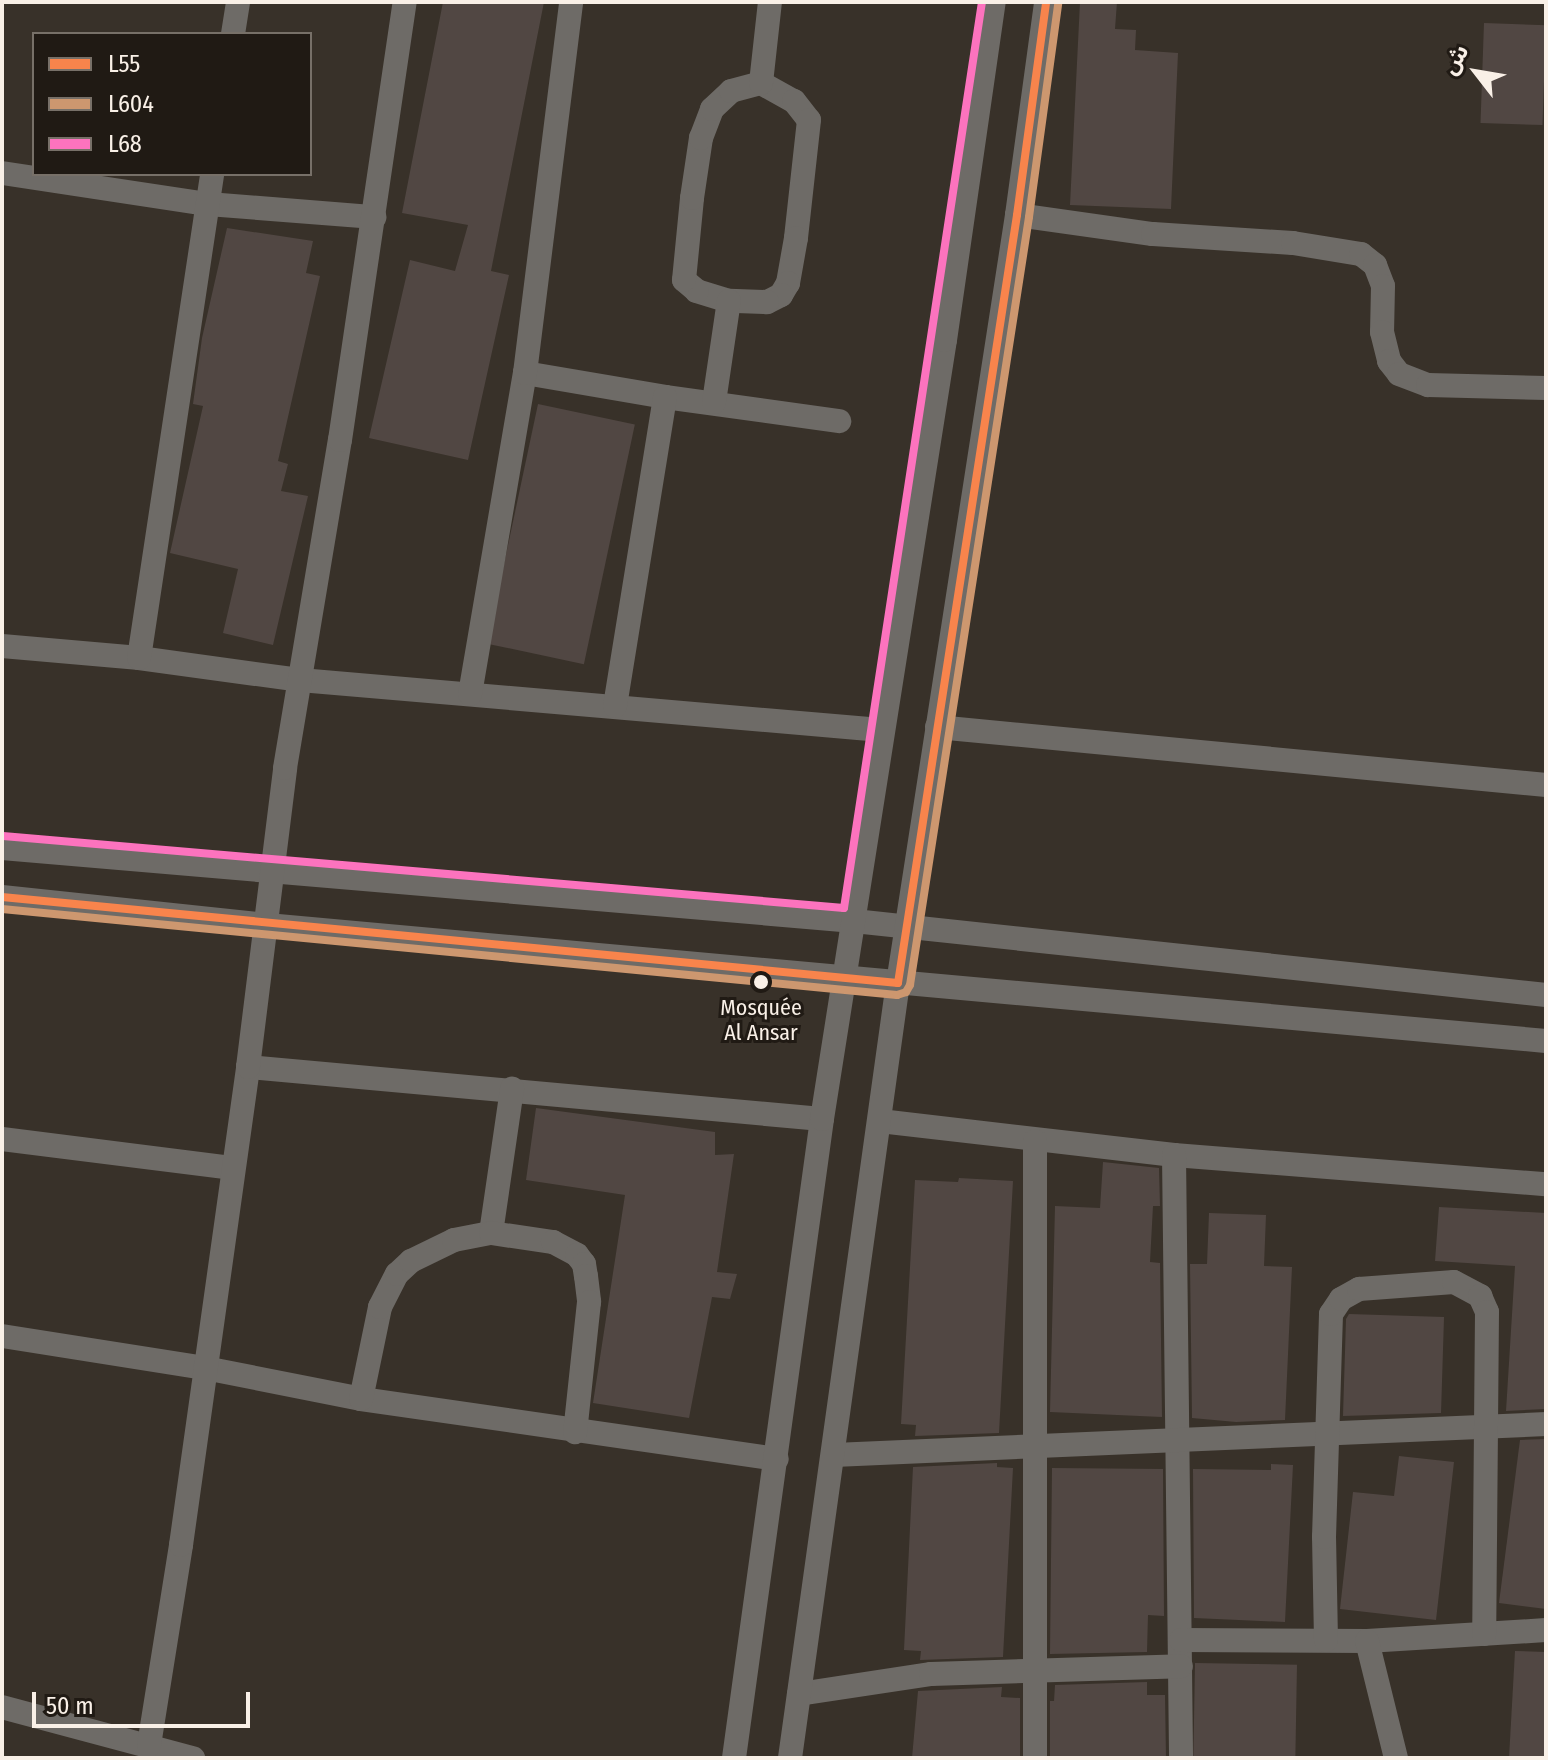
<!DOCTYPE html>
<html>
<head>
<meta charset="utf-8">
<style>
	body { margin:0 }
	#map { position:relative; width:1548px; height:1760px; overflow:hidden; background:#383129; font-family:"Fira Sans Condensed","Noto Sans Arabic",sans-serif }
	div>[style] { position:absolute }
	.building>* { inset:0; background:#514743; transform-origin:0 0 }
	.street>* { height:24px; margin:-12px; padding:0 12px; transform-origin:12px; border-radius:12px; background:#6e6b67 }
	.bus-1>* { height:8px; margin:-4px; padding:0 4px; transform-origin:4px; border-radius:4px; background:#f8844c }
	.bus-2>* { height:8px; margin:-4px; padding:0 4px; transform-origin:4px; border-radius:4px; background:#cd976f }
	.bus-3>* { height:8px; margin:-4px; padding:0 4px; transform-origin:4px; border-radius:4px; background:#fc73be }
	.dots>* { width:22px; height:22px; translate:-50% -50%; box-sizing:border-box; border:4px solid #201a14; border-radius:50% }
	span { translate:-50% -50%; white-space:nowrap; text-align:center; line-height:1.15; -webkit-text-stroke:6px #201a14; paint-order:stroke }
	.bus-label { font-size:22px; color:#f9f0e7 }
	.frame { position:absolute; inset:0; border:4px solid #f9f0e7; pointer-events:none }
	.legend { position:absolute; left:32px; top:32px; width:280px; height:144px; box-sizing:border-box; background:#201a14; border:2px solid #777068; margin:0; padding:10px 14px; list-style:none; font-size:24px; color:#f9f0e7 }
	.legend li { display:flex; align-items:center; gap:16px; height:40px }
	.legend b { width:40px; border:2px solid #777068 }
	.north { position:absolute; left:1436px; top:32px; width:80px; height:80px; -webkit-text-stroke:6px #201a14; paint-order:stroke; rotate:301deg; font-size:22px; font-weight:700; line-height:32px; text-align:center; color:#f9f0e7 }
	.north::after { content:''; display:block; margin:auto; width:28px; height:36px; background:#f9f0e7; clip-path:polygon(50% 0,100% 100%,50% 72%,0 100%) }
	.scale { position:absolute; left:32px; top:1692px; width:218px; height:36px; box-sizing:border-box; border:4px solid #f9f0e7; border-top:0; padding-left:10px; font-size:24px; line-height:28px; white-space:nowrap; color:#f9f0e7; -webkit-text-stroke:6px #201a14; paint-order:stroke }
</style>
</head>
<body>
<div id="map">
	<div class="building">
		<i style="clip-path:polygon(443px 2px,544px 2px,491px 271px,509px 275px,468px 460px,369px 438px,410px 260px,455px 271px,468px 225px,402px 213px)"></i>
		<i style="clip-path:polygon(1080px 2px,1117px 2px,1115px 29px,1136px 30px,1135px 50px,1178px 53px,1171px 209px,1070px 205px)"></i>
		<i style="left:1484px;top:23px;width:62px;height:100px;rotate:2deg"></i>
		<i style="clip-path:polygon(227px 228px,313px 241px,306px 273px,320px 276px,278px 461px,288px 464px,281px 491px,308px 496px,273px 645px,223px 633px,238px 569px,170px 553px,203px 406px,193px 404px,202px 338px)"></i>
		<i style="left:538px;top:404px;width:99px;height:245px;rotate:12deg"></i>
		<i style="clip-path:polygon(536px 1108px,715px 1132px,715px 1155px,734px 1154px,717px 1272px,737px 1274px,730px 1299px,712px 1297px,689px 1418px,593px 1403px,625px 1195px,526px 1180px)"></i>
		<i style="clip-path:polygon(1103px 1162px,1159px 1168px,1160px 1206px,1153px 1206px,1150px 1262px,1160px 1263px,1162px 1417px,1050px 1412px,1055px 1206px,1100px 1208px)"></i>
		<i style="clip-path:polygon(959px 1178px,1013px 1181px,999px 1433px,915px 1436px,916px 1425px,901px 1424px,915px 1180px,958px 1182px)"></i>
		<i style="clip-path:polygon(1439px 1207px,1546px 1213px,1546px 1409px,1506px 1411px,1515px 1266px,1435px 1261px)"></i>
		<i style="clip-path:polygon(1209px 1213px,1266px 1215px,1264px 1266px,1292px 1267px,1285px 1420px,1236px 1422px,1192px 1418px,1190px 1264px,1207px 1264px)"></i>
		<i style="clip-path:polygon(1349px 1314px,1444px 1317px,1441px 1413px,1343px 1416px,1346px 1319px)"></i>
		<i style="clip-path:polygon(1546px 1439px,1546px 1609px,1499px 1603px,1520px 1440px)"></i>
		<i style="clip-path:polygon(1399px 1456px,1454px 1462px,1436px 1620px,1340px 1609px,1353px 1492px,1394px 1496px)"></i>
		<i style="clip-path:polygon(997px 1463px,997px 1467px,1013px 1468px,1003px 1657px,920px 1660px,921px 1651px,904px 1650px,913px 1467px)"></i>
		<i style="clip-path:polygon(1271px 1464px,1293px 1465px,1285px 1622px,1194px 1618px,1193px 1469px,1271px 1470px)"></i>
		<i style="clip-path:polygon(1052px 1468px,1163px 1469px,1164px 1616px,1148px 1615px,1147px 1652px,1050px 1654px)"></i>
		<i style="clip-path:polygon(1515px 1651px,1546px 1652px,1546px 1758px,1509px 1758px)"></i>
		<i style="left:1195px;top:1663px;width:102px;height:95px;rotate:1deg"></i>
		<i style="clip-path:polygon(1147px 1682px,1147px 1695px,1165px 1695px,1166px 1758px,1050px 1758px,1050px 1701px,1054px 1701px,1055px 1685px)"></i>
		<i style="clip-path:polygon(1002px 1687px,1001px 1697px,1020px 1698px,1020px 1758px,912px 1758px,918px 1691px)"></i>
	</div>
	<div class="street">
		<i style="left:233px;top:34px;width:32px;rotate:-81deg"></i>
		<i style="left:761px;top:83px;width:38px;rotate:29deg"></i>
		<i style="left:794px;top:101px;width:24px;rotate:52deg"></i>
		<i style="left:809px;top:120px;width:119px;rotate:96.3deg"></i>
		<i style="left:796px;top:238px;width:46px;rotate:100.1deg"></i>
		<i style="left:788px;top:283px;width:14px;rotate:120deg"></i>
		<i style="left:781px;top:295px;width:16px;rotate:153deg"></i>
		<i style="left:767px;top:302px;width:38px;rotate:-178deg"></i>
		<i style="left:729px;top:301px;width:34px;rotate:-163deg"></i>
		<i style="left:697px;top:291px;width:17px;rotate:-140deg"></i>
		<i style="left:684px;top:280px;width:82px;rotate:-84.4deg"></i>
		<i style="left:692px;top:198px;width:61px;rotate:-81.5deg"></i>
		<i style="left:701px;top:138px;width:31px;rotate:-69deg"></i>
		<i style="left:712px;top:109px;width:26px;rotate:-43deg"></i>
		<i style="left:731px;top:91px;width:31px;rotate:-15deg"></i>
		<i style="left:761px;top:83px;width:81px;rotate:-83.7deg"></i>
		<i style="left:2px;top:173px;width:208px;rotate:8.6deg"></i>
		<i style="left:208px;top:204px;width:167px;rotate:4.5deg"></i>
		<i style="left:1017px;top:215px;width:137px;rotate:8deg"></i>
		<i style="left:1153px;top:234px;width:140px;rotate:3.7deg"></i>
		<i style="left:1293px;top:243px;width:69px;rotate:9.2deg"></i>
		<i style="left:1361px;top:254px;width:18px;rotate:38deg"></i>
		<i style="left:1375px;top:265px;width:22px;rotate:69deg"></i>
		<i style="left:1383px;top:286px;width:46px;rotate:91.2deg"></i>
		<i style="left:1382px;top:332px;width:30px;rotate:76deg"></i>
		<i style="left:1389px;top:361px;width:16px;rotate:52deg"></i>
		<i style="left:1399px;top:374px;width:31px;rotate:21deg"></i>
		<i style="left:1428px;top:385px;width:118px;rotate:1.5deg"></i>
		<i style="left:525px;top:373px;width:142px;rotate:9.7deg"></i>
		<i style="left:665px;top:397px;width:176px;rotate:7.9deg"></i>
		<i style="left:714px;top:402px;width:102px;rotate:-81.6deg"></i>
		<i style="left:2px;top:646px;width:138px;rotate:5deg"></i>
		<i style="left:139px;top:658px;width:162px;rotate:7.8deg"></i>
		<i style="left:300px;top:680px;width:583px;rotate:4.92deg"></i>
		<i style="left:139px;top:658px;width:489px;rotate:-81.4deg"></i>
		<i style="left:470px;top:694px;width:326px;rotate:-80.3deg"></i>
		<i style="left:525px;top:373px;width:374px;rotate:-82.9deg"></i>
		<i style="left:615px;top:706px;width:313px;rotate:-80.8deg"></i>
		<i style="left:937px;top:727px;width:612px;rotate:5.44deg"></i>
		<i style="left:2px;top:848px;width:855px;rotate:4.9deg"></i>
		<i style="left:854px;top:921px;width:696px;rotate:6.1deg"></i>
		<i style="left:2px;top:897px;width:266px;rotate:6deg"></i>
		<i style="left:267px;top:925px;width:1284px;rotate:5.18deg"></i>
		<i style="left:248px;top:1067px;width:576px;rotate:5.18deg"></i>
		<i style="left:880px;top:1121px;width:296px;rotate:6.6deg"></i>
		<i style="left:1174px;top:1155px;width:373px;rotate:4.5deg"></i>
		<i style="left:2px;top:1139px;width:231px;rotate:7.2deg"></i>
		<i style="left:1174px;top:1155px;width:603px;rotate:89.33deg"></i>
		<i style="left:491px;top:1233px;width:146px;rotate:-81.7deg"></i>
		<i style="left:2px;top:1336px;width:206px;rotate:9deg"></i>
		<i style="left:205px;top:1368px;width:159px;rotate:11.2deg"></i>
		<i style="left:361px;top:1399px;width:420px;rotate:8.2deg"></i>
		<i style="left:361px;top:1399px;width:94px;rotate:-78.3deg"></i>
		<i style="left:380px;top:1307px;width:37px;rotate:-63deg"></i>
		<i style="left:397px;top:1274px;width:19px;rotate:-43deg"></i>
		<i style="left:411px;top:1261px;width:48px;rotate:-26deg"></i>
		<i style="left:454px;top:1240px;width:38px;rotate:-11deg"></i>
		<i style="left:491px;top:1233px;width:63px;rotate:8.3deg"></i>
		<i style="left:553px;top:1242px;width:27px;rotate:28deg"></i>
		<i style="left:577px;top:1255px;width:11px;rotate:52deg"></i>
		<i style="left:584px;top:1264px;width:12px;rotate:81deg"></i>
		<i style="left:586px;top:1276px;width:26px;rotate:83deg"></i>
		<i style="left:589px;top:1302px;width:131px;rotate:96.1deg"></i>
		<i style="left:834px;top:1455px;width:713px;rotate:-2.49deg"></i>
		<i style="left:1181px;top:1640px;width:186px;rotate:0.3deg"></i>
		<i style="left:1367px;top:1641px;width:179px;rotate:-3.5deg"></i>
		<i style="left:1326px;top:1640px;width:103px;rotate:-91.1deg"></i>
		<i style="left:1324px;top:1537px;width:223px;rotate:-88.2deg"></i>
		<i style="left:1331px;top:1314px;width:18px;rotate:-56deg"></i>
		<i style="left:1341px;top:1299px;width:21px;rotate:-29deg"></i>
		<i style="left:1359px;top:1289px;width:95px;rotate:-4.2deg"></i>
		<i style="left:1454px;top:1282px;width:30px;rotate:28deg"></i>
		<i style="left:1480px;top:1296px;width:17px;rotate:66deg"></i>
		<i style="left:1487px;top:1312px;width:322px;rotate:90.5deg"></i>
		<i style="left:1367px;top:1641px;width:121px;rotate:76.1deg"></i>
		<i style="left:799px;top:1694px;width:134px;rotate:-8.6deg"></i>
		<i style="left:931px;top:1674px;width:250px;rotate:-1.8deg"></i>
		<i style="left:2px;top:1707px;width:198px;rotate:15deg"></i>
		<i style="left:149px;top:1745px;width:203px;rotate:-80.9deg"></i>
		<i style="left:181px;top:1545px;width:483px;rotate:-82deg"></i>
		<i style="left:248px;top:1067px;width:301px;rotate:-82.9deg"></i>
		<i style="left:285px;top:768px;width:333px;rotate:-80.5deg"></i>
		<i style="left:340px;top:440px;width:443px;rotate:-81.6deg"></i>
		<i style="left:734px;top:1758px;width:645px;rotate:-82.16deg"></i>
		<i style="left:822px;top:1119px;width:789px;rotate:-81.03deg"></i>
		<i style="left:945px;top:340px;width:342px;rotate:-81.8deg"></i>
		<i style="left:790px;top:1758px;width:782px;rotate:-82.07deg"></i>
		<i style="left:898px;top:983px;width:777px;rotate:-81.19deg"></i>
		<i style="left:1017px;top:215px;width:215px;rotate:-82.2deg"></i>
		<i style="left:1035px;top:1758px;width:617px;rotate:-90deg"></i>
	</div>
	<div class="bus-1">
		<i style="left:2px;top:897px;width:900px;rotate:5.48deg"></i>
		<i style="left:898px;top:983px;width:777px;rotate:-81.19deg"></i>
		<i style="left:1017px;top:215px;width:215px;rotate:-82.2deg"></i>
	</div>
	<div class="bus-2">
		<i style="left:2px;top:909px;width:899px;rotate:5.49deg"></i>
		<i style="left:897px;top:995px;width:9px;rotate:-18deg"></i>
		<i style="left:906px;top:992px;width:8px;rotate:-60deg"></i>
		<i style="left:910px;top:985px;width:777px;rotate:-81.19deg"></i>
		<i style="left:1029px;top:217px;width:215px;rotate:-82.2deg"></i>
	</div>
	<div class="bus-3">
		<i style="left:3px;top:836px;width:844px;rotate:4.89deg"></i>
		<i style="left:844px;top:908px;width:916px;rotate:-81.34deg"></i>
	</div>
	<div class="dots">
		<i style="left:761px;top:982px;background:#f9f0e7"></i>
	</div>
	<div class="bus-label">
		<span style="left:761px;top:1020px">Mosquée<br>Al Ansar</span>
	</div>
	<div class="frame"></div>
	<ul class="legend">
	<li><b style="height:10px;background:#f8844c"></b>L55</li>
	<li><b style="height:10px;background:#cd976f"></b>L604</li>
	<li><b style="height:10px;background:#fc73be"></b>L68</li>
	</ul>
	<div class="north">ش</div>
	<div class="scale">50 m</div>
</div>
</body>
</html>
